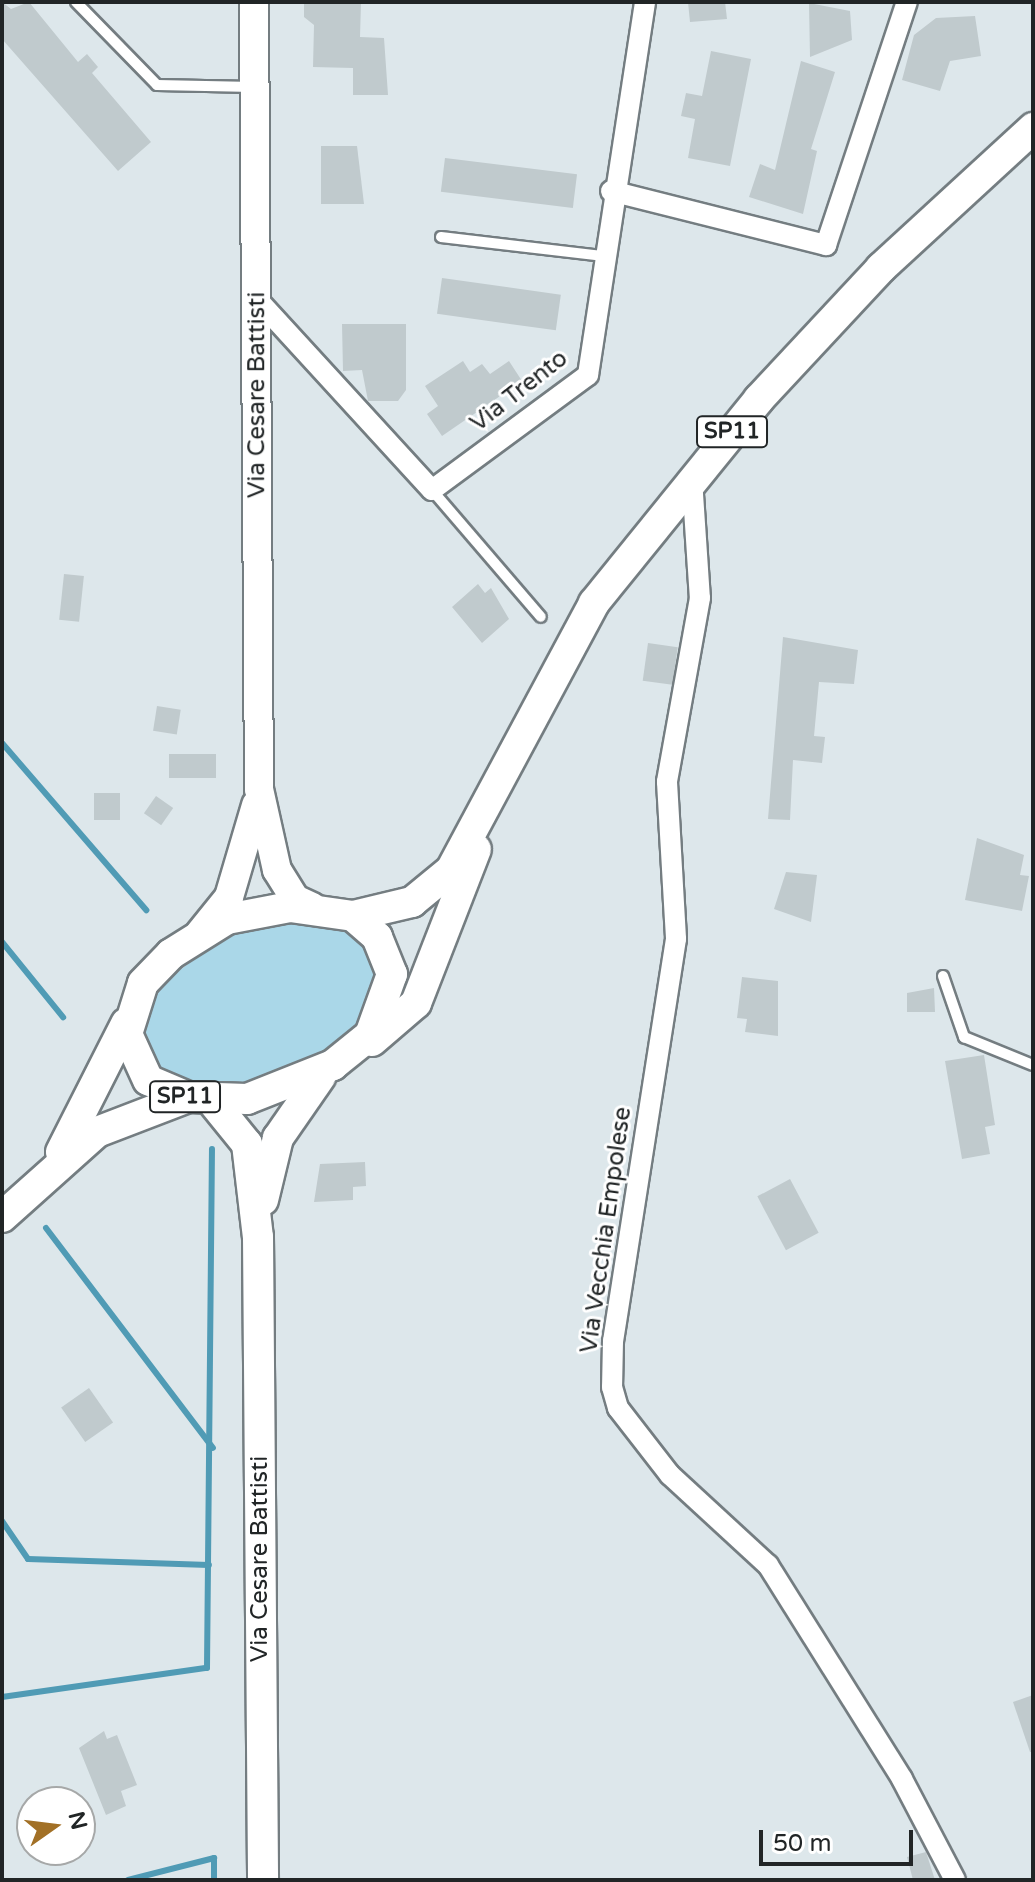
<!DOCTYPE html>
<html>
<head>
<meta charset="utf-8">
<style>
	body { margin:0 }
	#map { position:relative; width:1035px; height:1882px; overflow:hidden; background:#dde7eb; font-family:"Varela Round",sans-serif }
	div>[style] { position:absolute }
	.green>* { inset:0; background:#aad7e8 }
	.stream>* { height:6px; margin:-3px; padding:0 3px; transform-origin:3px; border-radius:3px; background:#509bb5 }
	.building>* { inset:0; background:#c0cacd; transform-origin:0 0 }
	.roads { filter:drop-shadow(2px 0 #747d81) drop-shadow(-2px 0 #747d81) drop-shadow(0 2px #747d81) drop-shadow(0 -2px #747d81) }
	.lane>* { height:10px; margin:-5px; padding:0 5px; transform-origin:5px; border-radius:5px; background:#fff }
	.street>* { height:20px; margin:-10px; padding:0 10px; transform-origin:10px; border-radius:10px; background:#fff }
	.secondary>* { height:28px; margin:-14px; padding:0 14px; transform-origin:14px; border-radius:14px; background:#fff }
	.primary>* { height:30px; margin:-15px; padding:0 15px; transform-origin:15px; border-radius:15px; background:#fff }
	span { translate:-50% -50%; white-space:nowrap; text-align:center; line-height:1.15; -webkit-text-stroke:6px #fff; paint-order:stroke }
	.shield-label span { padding:2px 6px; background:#fff; border:2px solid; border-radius:6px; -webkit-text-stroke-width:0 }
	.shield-label { font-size:22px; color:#212526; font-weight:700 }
	.street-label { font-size:24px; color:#212526 }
	.frame { position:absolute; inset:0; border:4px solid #212526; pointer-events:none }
	.north { position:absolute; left:16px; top:1786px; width:80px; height:80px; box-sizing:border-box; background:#fff; border:2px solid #a6a8a8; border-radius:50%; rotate:76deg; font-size:22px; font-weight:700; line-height:32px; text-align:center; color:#212526 }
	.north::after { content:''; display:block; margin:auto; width:28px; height:36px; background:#a27026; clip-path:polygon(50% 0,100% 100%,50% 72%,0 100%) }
	.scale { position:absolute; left:759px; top:1830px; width:154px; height:36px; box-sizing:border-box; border:4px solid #212526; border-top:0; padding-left:10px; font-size:24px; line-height:28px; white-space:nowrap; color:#212526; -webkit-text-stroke:6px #fff; paint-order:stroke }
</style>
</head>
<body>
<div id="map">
	<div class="green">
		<i style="clip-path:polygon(291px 920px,348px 928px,367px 945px,379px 975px,360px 1027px,326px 1054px,245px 1086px,190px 1085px,157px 1071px,143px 1048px,141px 1022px,154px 990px,232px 930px)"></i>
	</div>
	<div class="stream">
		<i style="left:2px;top:743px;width:221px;rotate:49.2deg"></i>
		<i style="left:2px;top:942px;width:97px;rotate:50.9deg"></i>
		<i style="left:46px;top:1228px;width:276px;rotate:52.8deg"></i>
		<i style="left:2px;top:1521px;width:46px;rotate:55.6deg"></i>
		<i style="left:28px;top:1559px;width:181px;rotate:1.9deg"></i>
		<i style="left:2px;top:1697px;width:207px;rotate:-8.1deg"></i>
		<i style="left:207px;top:1668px;width:519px;rotate:-89.45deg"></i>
		<i style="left:128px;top:1880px;width:89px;rotate:-14.3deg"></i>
		<i style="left:214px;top:1858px;width:22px;rotate:90deg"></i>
	</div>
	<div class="building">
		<i style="clip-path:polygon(2px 2px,11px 9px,29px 2px,78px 62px,87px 54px,98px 67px,92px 73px,151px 142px,118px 171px,2px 39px)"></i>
		<i style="clip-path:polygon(304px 2px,361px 2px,360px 37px,384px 38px,388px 95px,353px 95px,353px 68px,313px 67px,314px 25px,304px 17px)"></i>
		<i style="clip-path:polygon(688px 2px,725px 2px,727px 19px,690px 22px)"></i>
		<i style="clip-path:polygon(809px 3px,850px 11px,852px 40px,810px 57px)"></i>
		<i style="clip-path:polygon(975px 16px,981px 56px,950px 61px,940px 91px,902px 80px,914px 35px,936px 18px)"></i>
		<i style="clip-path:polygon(711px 51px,751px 59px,730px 166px,688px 158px,695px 119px,681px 116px,686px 93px,702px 96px)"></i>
		<i style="clip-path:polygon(801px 61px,835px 72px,811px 149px,817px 151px,803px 214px,749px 197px,760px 164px,775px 170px)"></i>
		<i style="clip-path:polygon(321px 146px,357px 146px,364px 204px,321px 204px)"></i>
		<i style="left:445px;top:158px;width:133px;height:34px;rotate:7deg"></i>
		<i style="left:442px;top:278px;width:120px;height:36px;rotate:8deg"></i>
		<i style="clip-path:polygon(342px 324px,406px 324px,406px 390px,398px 401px,368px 401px,362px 370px,343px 371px)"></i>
		<i style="clip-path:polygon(463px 361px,470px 372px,482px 364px,490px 374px,509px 361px,522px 381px,442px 436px,427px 414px,438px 406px,425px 386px)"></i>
		<i style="left:64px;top:574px;width:20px;height:46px;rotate:6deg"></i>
		<i style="clip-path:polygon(478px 584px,485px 593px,491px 588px,509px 619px,482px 643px,452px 607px)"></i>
		<i style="clip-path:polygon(783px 637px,858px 650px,854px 684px,819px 682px,814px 736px,825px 737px,822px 763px,793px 760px,790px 820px,768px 819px)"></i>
		<i style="left:648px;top:643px;width:30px;height:38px;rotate:8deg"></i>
		<i style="left:157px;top:706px;width:24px;height:25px;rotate:9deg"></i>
		<i style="left:216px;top:754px;width:24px;height:47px;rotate:90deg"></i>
		<i style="left:120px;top:793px;width:27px;height:26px;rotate:90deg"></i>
		<i style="left:156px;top:796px;width:21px;height:21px;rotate:35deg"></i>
		<i style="clip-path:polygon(977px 838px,1024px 855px,1020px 875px,1029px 876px,1022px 911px,965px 900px)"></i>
		<i style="clip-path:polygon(786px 872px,817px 875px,811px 922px,774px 909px)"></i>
		<i style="clip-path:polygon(742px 977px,778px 981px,778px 1036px,745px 1032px,747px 1019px,737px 1018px)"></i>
		<i style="clip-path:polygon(934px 988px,935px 1012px,907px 1012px,907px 993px)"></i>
		<i style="clip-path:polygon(984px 1055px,995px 1125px,985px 1127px,990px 1154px,962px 1159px,945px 1061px)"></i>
		<i style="clip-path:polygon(365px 1162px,366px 1186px,353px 1187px,353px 1200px,314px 1202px,320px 1164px)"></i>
		<i style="left:790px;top:1179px;width:61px;height:37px;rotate:62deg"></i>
		<i style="left:89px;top:1388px;width:42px;height:34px;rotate:55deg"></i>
		<i style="clip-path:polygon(1033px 1695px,1033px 1752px,1030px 1752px,1013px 1702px)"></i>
		<i style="clip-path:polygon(104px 1731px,107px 1739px,117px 1735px,137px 1785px,121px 1791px,126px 1806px,106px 1815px,79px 1748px)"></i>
		<i style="clip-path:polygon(926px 1852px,935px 1880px,913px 1880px,907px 1857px)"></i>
	</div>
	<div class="roads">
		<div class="lane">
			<i style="left:76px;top:2px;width:116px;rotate:45.7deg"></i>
			<i style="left:157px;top:85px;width:97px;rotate:1.2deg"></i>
			<i style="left:441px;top:237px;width:162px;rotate:6.7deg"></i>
			<i style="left:432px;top:490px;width:167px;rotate:49.4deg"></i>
			<i style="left:943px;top:976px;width:65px;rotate:71deg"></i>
			<i style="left:964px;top:1037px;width:74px;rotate:22.1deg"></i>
		</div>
		<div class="street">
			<i style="left:611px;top:191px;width:222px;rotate:14.1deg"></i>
			<i style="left:826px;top:245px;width:256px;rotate:-71.6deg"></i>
			<i style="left:256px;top:298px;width:260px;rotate:47.5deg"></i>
			<i style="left:432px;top:490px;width:194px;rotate:-36.4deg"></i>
			<i style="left:588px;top:375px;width:377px;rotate:-81.3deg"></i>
			<i style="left:692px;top:479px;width:119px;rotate:86.2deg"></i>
			<i style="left:700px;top:598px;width:187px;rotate:100.2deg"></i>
			<i style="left:667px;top:782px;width:157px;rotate:86.7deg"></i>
			<i style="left:676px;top:939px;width:407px;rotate:98.9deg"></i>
			<i style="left:613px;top:1341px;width:46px;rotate:91.2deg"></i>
			<i style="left:612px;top:1387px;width:22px;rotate:74deg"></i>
			<i style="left:618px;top:1408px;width:85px;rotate:52.2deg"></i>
			<i style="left:670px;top:1475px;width:133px;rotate:42.6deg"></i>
			<i style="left:768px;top:1565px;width:252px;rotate:57.9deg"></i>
			<i style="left:902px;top:1779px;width:114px;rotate:62.3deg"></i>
		</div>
		<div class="secondary">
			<i style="left:254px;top:2px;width:787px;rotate:89.64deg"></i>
			<i style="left:259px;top:789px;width:83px;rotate:77.5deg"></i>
			<i style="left:277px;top:870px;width:34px;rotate:58deg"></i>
			<i style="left:295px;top:899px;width:19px;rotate:25deg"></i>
			<i style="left:200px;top:933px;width:46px;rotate:-51.1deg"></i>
			<i style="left:229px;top:897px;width:96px;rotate:-73.6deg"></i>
		</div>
		<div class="primary">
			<i style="left:290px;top:907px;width:64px;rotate:8.1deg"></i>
			<i style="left:353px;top:916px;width:32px;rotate:41deg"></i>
			<i style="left:377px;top:937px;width:40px;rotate:68deg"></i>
			<i style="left:392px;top:974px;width:65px;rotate:109.8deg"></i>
			<i style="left:370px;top:1035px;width:48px;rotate:141deg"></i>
			<i style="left:333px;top:1065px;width:92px;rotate:158.4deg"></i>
			<i style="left:247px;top:1099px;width:59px;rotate:-178.1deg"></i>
			<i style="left:188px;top:1097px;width:43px;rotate:-157deg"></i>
			<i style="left:148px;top:1080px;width:51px;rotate:-114.5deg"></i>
			<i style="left:127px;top:1034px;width:53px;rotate:-72.6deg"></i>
			<i style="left:143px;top:983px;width:40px;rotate:-46deg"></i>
			<i style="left:171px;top:954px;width:66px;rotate:-32deg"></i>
			<i style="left:227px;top:919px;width:64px;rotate:-10.8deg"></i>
			<i style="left:353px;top:916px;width:61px;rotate:-13.3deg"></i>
			<i style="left:412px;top:902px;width:50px;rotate:-39.4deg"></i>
			<i style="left:451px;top:870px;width:303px;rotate:-61.8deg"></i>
			<i style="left:594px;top:603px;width:262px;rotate:-51deg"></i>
			<i style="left:759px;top:399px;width:179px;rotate:-47deg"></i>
			<i style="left:881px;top:268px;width:207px;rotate:-42.6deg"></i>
			<i style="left:372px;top:1041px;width:58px;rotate:-40.8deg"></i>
			<i style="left:416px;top:1003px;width:165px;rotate:-68.7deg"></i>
			<i style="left:212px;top:1101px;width:55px;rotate:50.9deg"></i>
			<i style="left:247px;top:1144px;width:94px;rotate:83.3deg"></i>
			<i style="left:258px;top:1237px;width:643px;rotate:89.55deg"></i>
			<i style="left:61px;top:1152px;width:144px;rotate:-63.1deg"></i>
			<i style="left:263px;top:1200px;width:64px;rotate:-76.4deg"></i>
			<i style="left:278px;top:1138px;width:75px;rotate:-55.3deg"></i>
			<i style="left:2px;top:1217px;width:127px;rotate:-41.8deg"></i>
			<i style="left:97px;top:1132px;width:97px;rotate:-21deg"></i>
		</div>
	</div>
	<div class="shield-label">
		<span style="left:732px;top:432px">SP11</span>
		<span style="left:185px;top:1097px">SP11</span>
	</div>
	<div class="street-label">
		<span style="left:519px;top:391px;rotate:-38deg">Via Trento</span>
		<span style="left:257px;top:395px;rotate:-90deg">Via Cesare Battisti</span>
		<span style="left:606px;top:1230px;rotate:-82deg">Via Vecchia Empolese</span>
		<span style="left:260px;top:1559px;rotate:-90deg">Via Cesare Battisti</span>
	</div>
	<div class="frame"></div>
	<div class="north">N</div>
	<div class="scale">50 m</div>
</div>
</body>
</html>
